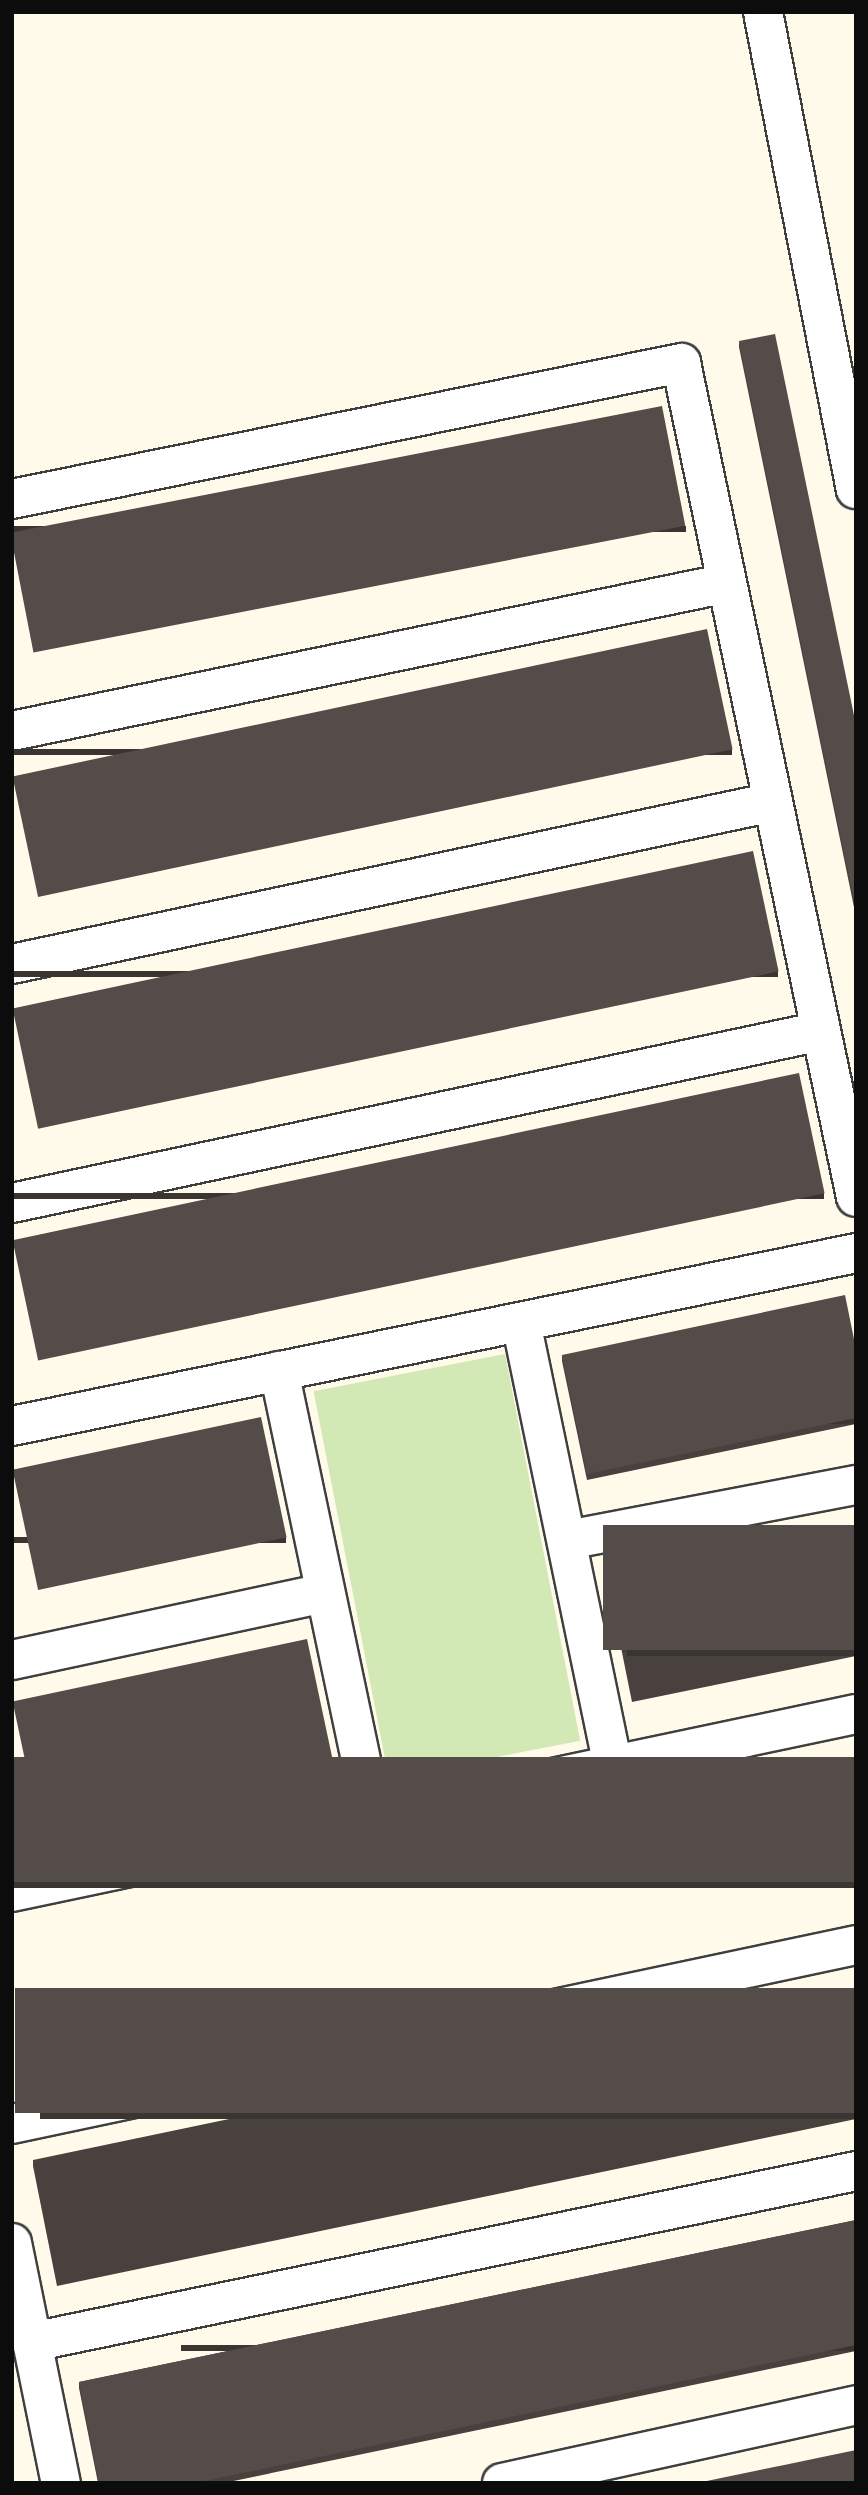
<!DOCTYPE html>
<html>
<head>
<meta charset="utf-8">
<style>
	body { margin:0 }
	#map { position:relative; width:868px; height:2495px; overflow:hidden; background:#fffaea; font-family:Lora,serif }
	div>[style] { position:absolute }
	.green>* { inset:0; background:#d2e8b5; transform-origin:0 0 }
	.roads { filter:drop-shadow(2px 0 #3f3f3f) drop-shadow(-2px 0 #3f3f3f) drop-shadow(0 2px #3f3f3f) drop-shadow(0 -2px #3f3f3f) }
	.minor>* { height:38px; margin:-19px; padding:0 19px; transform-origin:19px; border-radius:19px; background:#fff }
	.wall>* { inset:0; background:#48413e }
	.shaded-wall>* { inset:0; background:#3b3532; transform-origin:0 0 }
	.building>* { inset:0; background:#544c48; transform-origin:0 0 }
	span { translate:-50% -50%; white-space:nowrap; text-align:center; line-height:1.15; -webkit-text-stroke:7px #fff; paint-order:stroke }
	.frame { position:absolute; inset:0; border:14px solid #0c0c0c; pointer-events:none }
</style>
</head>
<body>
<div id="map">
	<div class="green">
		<i style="left:505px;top:1354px;width:394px;height:195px;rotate:79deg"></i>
	</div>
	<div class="roads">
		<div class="minor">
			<i style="left:763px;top:12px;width:486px;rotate:79deg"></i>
			<i style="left:12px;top:499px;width:683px;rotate:-11.49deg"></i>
			<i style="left:681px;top:363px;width:852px;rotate:78.15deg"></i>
			<i style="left:12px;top:731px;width:730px;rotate:-11.69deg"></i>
			<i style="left:12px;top:964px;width:778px;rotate:-12.02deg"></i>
			<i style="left:12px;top:1203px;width:827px;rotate:-12deg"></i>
			<i style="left:521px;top:1322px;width:452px;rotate:78.3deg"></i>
			<i style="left:279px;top:1371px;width:455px;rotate:78.1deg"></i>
			<i style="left:12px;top:1426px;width:862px;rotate:-11.58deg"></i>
			<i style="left:567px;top:1540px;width:294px;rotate:-10.8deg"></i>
			<i style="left:12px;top:1660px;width:320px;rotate:-12.1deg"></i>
			<i style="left:12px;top:1892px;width:863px;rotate:-11.91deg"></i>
			<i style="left:12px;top:2124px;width:863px;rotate:-11.97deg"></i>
			<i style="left:12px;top:2243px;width:245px;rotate:78.5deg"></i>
			<i style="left:32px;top:2342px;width:842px;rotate:-11.72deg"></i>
			<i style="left:502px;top:2483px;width:362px;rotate:-12.4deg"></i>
		</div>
	</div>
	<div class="wall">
		<i style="clip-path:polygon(739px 341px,856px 725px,856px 917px,739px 347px)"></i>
		<i style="clip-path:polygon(856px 1349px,856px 1424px,587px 1480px,562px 1361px,562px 1355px)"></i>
		<i style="clip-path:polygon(856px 1525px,856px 1656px,632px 1702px,608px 1583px,608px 1577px)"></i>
		<i style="clip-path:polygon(856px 1988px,856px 2119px,57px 2286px,33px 2166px,33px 2160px)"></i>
		<i style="clip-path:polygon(856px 2220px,856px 2351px,224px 2483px,98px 2483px,79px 2388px,79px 2382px)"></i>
	</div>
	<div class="shaded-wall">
		<i style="left:686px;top:526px;width:6px;height:689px;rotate:90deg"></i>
		<i style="left:732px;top:749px;width:6px;height:735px;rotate:90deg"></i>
		<i style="left:778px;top:971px;width:6px;height:783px;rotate:90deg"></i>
		<i style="left:824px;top:1193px;width:6px;height:829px;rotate:90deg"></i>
		<i style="left:856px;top:1418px;width:6px;height:275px;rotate:90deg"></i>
		<i style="left:286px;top:1537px;width:6px;height:280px;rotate:90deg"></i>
		<i style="left:856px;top:1650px;width:6px;height:229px;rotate:90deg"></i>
		<i style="left:332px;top:1759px;width:6px;height:327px;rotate:90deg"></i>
		<i style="left:856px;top:1882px;width:6px;height:862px;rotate:90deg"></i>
		<i style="left:856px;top:2113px;width:6px;height:816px;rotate:90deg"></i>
		<i style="left:856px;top:2345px;width:6px;height:675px;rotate:90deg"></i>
	</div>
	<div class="building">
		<i style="clip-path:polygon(775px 334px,856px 725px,856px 911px,739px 341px)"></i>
		<i style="left:662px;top:406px;width:122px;height:664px;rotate:79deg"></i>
		<i style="left:707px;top:629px;width:123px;height:710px;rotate:78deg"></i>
		<i style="left:753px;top:851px;width:123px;height:757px;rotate:78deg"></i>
		<i style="left:799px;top:1073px;width:123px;height:804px;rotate:78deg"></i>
		<i style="clip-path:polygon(845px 1295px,856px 1349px,856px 1418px,587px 1474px,562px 1355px)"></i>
		<i style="left:261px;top:1417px;width:123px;height:254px;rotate:78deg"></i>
		<i style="left:856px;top:1525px;width:125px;height:253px;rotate:90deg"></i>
		<i style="left:307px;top:1639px;width:123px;height:301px;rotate:78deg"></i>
		<i style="left:856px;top:1757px;width:125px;height:862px;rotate:90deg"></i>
		<i style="left:856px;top:1988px;width:125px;height:841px;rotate:90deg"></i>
		<i style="clip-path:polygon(856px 2220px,856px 2345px,195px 2483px,99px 2483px,79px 2382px)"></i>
		<i style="clip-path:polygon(856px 2450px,856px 2483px,697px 2483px)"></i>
	</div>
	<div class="frame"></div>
</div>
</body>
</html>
